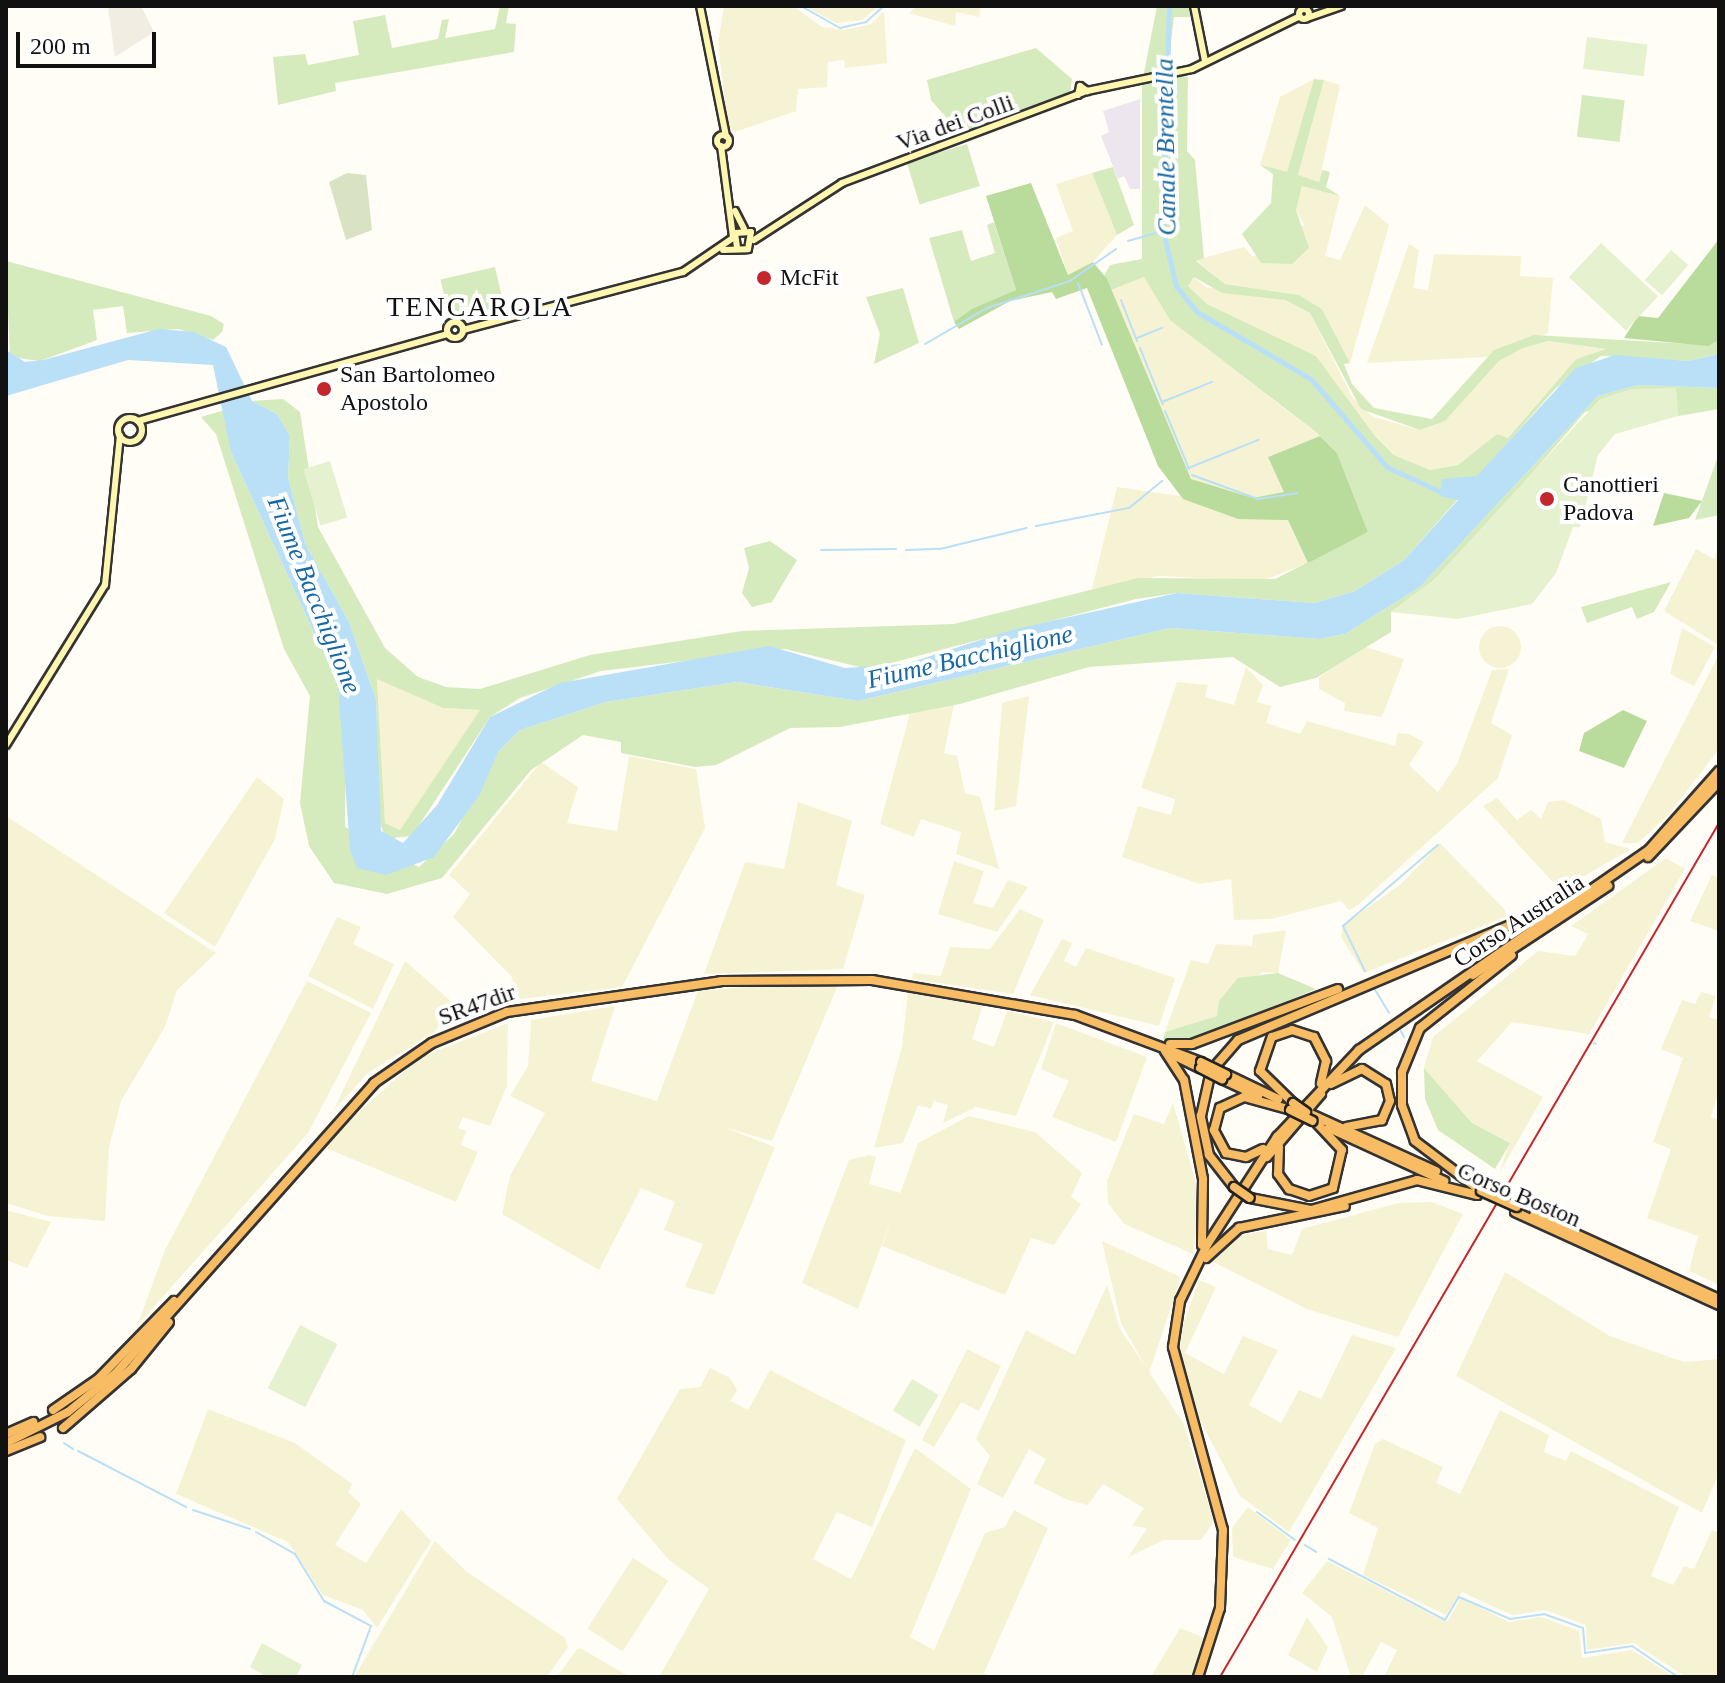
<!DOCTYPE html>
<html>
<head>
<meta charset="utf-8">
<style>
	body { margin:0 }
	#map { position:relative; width:1725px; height:1683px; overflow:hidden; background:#fffdf5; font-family:Georgia,serif }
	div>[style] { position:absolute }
	.industrial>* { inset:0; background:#eee6ef }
	.farmland>* { inset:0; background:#f6f3d4; transform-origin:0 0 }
	.round { border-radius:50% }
	.green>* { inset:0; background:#d5ebbd; transform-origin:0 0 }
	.forest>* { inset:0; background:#b9dc9c }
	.cemetery>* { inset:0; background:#d9e3c4 }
	.pitch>* { inset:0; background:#e6f2cf; transform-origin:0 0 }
	.plaza>* { inset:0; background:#f1ede2 }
	.water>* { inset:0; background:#b9e0f7 }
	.stream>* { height:2px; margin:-1px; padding:0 1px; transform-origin:1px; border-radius:1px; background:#b9e0f7 }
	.canal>* { height:5px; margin:-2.5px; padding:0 2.5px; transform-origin:2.5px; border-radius:2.5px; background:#b9e0f7 }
	.roads { filter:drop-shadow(2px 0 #333) drop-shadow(-2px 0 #333) drop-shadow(0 2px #333) drop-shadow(0 -2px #333) }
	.secondary>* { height:6px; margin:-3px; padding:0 3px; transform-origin:3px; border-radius:3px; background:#fff6b0 }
	.secondary>.ring { margin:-3px; padding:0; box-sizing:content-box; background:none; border:6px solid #fff6b0; border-radius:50% }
	.trunk>* { height:8px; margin:-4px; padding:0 4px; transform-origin:4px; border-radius:4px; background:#f7bc64 }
	.rail>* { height:2px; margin:-1px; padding:0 1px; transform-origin:1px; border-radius:1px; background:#c4262e }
	.bridges { filter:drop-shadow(2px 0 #222) drop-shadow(-2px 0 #222) drop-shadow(0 2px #222) drop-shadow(0 -2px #222) }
	.trunk-bridge>* { height:8px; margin:-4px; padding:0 4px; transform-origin:4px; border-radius:4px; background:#f7bc64 }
	.dots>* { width:22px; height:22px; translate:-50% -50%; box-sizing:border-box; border:4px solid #fff; border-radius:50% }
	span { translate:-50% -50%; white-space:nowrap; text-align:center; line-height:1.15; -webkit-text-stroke:8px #fff; paint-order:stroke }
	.street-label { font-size:24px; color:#111 }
	.poi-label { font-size:24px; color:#111 }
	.left { translate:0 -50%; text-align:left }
	.water-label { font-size:26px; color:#1768a6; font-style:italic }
	.quarter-label { font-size:28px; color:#111; letter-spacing:2px }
	.frame { position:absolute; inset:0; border:8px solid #111; pointer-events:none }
	.scale { position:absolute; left:16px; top:32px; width:140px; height:36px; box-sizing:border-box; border:4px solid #111; border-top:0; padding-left:10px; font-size:24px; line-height:28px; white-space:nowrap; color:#111; -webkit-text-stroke:6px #fff; paint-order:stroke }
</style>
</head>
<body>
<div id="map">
	<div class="industrial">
		<i style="clip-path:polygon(1140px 99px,1140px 189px,1130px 189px,1124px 176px,1118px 179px,1101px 136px,1109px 132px,1103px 111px)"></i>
	</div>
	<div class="farmland">
		<i style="clip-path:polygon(724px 6px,793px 6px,822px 27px,845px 30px,871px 24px,884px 11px,887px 63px,845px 68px,844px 60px,828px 62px,827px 87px,798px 89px,796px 111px,735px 132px,728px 129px,718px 43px)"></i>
		<i style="clip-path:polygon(805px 6px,879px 6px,862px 20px,836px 23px)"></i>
		<i style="clip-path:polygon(917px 6px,981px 6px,979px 17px,956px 12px,955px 26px,909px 13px)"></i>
		<i style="clip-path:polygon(1314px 79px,1287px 173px,1260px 165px,1280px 97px)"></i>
		<i style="clip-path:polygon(1324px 80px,1340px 85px,1319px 182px,1298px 176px)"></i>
		<i style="clip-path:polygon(1092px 173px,1117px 235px,1093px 262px,1068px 275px,1056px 238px,1073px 231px,1056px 184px)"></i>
		<i style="clip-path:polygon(1302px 185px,1340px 196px,1325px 256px,1340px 260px,1365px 205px,1389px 225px,1350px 363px,1322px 309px,1299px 295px,1225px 284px,1196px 260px,1244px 247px,1253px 257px,1304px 225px,1296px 210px)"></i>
		<i style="clip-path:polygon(1409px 244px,1419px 250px,1413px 288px,1428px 290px,1434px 254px,1521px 256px,1520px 276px,1553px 278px,1548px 333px,1487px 357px,1367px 363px)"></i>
		<i style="clip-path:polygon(1144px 277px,1192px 337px,1320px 436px,1269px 457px,1285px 492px,1253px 498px,1226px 492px,1192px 479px,1181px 467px,1111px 290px)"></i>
		<i style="clip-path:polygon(1194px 277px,1206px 287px,1285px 300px,1310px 313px,1352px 397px,1373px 417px,1420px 430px,1445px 421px,1499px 361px,1523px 348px,1548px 341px,1606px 349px,1576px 359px,1508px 438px,1497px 434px,1458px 465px,1430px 470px,1394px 455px,1375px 436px,1316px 356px,1207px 304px,1188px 286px)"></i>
		<i style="clip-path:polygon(1117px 487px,1180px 496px,1238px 519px,1288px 519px,1308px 563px,1262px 581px,1159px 576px,1092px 589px)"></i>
		<i style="clip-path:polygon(1719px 546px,1719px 641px,1717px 644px,1664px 611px,1696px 549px,1714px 559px)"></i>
		<i class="round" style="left:1479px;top:626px;width:42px;height:42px"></i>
		<i style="clip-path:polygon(1682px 628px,1715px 647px,1694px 686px,1670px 674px)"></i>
		<i style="clip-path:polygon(1366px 647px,1404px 659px,1382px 717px,1344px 711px,1345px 703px,1319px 689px,1319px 677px)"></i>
		<i style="clip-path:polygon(1719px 654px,1719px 749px,1669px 814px,1638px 843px,1622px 843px)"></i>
		<i style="clip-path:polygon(1246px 667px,1263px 685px,1257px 702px,1271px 706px,1266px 723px,1300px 734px,1307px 721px,1395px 746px,1398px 733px,1409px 734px,1424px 742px,1409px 765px,1438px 792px,1457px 764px,1492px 670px,1509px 669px,1491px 723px,1512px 735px,1498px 778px,1358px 905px,1349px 910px,1341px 901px,1271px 919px,1234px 920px,1231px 879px,1200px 884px,1122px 857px,1138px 806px,1171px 815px,1175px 799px,1141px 788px,1177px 682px,1208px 685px,1205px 697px,1234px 705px)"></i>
		<i style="clip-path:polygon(377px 678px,443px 708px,481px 710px,400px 830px,385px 823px)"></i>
		<i style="clip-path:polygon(1029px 696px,1016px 806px,994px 811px,1002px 703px)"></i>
		<i style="clip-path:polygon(954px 705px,944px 753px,957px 756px,965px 793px,980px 797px,999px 869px,956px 854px,961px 832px,921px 819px,914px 837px,880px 824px,910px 713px)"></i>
		<i style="clip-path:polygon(629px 756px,696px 769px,705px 828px,622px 987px,520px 999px,511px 976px,453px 917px,470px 894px,449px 875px,541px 762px,578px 787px,567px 823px,617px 831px)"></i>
		<i style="clip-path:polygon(257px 777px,284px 799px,275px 839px,215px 947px,164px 913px)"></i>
		<i style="clip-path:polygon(1497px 798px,1517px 820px,1531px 810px,1541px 819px,1548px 802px,1563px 800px,1601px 819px,1605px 842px,1631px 849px,1560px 890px,1483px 806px)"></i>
		<i style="clip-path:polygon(798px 802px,852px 821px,836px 885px,865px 895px,843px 969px,704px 974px,745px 862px,784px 869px)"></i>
		<i style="clip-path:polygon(6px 816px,216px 953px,177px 990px,165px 1027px,121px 1101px,109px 1147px,105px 1221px,48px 1216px,6px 1203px)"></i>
		<i style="clip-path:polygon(1440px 843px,1510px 915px,1364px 973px,1341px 937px,1343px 925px,1401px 884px)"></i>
		<i style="clip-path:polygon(1666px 858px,1685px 869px,1589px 1034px,1512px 1022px,1477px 1061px,1543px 1097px,1500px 1172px,1509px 1142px,1472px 1123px,1424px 1068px,1433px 1037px,1538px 951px,1575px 956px,1588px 934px,1571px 926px)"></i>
		<i style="clip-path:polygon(954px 861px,984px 871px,973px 903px,993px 908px,1008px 880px,1028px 887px,997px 932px,938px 914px)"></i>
		<i style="clip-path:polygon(1712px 875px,1719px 878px,1719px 931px,1690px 921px)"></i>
		<i style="clip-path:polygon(1020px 909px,1044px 920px,1013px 994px,912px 979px,913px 973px,941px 976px,950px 947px,990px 949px)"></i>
		<i style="clip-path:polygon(337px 917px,361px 927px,353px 944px,394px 964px,373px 1009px,308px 976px)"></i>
		<i style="clip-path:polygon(1286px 930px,1278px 973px,1262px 972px,1217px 1016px,1165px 1032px,1191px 960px,1208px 964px,1216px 944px,1252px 946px,1253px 935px)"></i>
		<i style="clip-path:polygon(1062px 939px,1072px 943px,1064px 961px,1076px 967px,1086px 948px,1175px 978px,1159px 1026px,1030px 995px)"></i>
		<i style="clip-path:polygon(405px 961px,452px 1002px,435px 1032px,369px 1072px,333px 1111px)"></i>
		<i style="clip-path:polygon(307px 981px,371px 1013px,308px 1133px,137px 1326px,165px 1250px)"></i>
		<i style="clip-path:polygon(783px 984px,838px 985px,772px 1141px,723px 1127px,775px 1147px,714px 1295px,685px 1287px,703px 1244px,664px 1230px,675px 1202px,641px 1188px,599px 1270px,502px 1214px,510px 1176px,545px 1113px,510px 1096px,528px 1066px,531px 1020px,615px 1006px,591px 1081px,657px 1101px,698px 991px)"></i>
		<i style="clip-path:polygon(908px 992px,983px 1005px,972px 1039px,994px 1047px,1007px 1011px,1054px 1022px,1016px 1116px,976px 1107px,943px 1123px,948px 1105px,934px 1101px,931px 1109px,918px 1105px,903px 1143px,874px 1148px,902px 1047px)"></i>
		<i style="clip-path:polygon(1701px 992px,1716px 996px,1709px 1017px,1719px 1020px,1719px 1090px,1711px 1117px,1719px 1119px,1719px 1285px,1689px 1271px,1698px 1236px,1647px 1218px,1671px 1149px,1653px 1142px,1683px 1058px,1661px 1049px,1682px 1000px,1695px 1004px)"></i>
		<i style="clip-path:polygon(508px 1023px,507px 1086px,490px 1126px,463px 1117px,458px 1128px,466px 1131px,461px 1145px,478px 1152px,456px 1202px,321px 1146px,419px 1058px)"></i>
		<i style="clip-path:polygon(1056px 1023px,1147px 1057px,1116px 1142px,1052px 1117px,1069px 1081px,1041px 1069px)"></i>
		<i style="clip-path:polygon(1173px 1103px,1200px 1197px,1193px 1254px,1124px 1224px,1108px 1203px,1107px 1181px,1134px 1114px,1164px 1124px)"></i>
		<i style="clip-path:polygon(969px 1116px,1035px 1132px,1082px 1173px,1071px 1197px,1081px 1204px,1054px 1245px,1031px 1238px,1005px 1295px,882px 1246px,918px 1143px)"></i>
		<i style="clip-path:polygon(869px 1155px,876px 1157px,869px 1184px,901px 1193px,858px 1309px,802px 1283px,849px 1160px)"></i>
		<i style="clip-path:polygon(1432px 1202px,1463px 1214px,1398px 1337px,1307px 1309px,1209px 1260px,1241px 1235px,1266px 1231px,1268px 1249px,1292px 1255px,1302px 1229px,1398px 1203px)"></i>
		<i style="clip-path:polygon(6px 1210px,51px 1222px,27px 1268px,6px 1260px)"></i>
		<i style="clip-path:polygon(1102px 1241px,1181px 1277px,1149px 1373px,1121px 1323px)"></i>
		<i style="clip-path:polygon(1505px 1272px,1610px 1336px,1684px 1362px,1719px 1359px,1719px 1473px,1702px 1513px,1456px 1376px)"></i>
		<i style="clip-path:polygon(1199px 1280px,1216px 1287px,1185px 1353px,1224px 1374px,1243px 1336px,1278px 1350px,1249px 1405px,1281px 1423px,1299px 1390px,1321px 1399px,1352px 1335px,1396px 1348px,1289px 1532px,1240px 1496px,1187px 1396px,1179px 1336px)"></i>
		<i style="clip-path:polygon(1107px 1285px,1120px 1329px,1184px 1424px,1214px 1522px,1201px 1540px,1164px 1540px,1128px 1557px,1147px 1528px,1132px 1526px,1144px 1508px,1103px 1484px,1088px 1505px,1068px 1500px,1033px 1483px,1046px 1459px,1029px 1449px,1003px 1498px,977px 1484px,990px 1456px,976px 1439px,1026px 1330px,1075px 1355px)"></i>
		<i style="clip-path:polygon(967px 1349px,1001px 1366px,979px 1411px,961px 1402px,934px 1447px,922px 1440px)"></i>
		<i style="clip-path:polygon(710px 1368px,730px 1378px,737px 1390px,731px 1401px,748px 1410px,770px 1370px,906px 1440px,872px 1527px,837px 1512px,813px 1559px,851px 1579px,915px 1448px,971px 1489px,910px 1637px,934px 1650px,985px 1533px,1005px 1527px,1014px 1510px,1048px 1528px,984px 1673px,990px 1677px,659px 1677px,709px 1589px,669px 1560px,617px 1499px,680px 1389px,700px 1387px)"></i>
		<i style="clip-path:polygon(208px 1409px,295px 1443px,352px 1484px,348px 1492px,361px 1504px,335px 1545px,366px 1563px,401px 1509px,431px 1541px,377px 1628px,363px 1610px,323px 1595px,288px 1542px,176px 1494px)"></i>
		<i style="clip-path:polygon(1500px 1410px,1549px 1435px,1544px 1452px,1566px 1461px,1571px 1451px,1679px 1507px,1651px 1576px,1673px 1585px,1684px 1566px,1694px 1569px,1712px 1530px,1719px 1533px,1719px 1677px,1686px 1677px,1634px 1643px,1587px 1650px,1586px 1625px,1545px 1610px,1512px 1615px,1462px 1592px,1446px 1615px,1363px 1575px,1378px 1528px,1349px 1513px,1375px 1444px,1383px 1439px,1443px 1467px,1436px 1483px,1460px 1494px)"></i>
		<i style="clip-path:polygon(1248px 1507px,1291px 1540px,1273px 1569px,1233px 1557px,1232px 1528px)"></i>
		<i style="clip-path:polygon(435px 1541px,467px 1572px,565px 1638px,568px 1647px,547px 1677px,354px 1677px)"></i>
		<i style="left:633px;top:1558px;width:42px;height:84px;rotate:33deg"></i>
		<i style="clip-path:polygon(1327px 1561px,1447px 1622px,1461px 1598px,1509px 1622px,1541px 1617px,1579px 1631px,1582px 1658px,1632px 1650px,1674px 1677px,1384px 1677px,1397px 1650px,1381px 1642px,1362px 1677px,1351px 1677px,1332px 1617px,1302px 1593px)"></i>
		<i style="clip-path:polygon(1307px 1617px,1328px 1647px,1317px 1672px,1288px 1655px)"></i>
		<i style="clip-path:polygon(1180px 1628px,1207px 1639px,1191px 1677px,1151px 1677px)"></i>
		<i style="clip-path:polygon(578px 1648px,582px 1649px,630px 1677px,557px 1677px)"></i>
	</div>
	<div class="green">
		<i style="clip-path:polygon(500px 6px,509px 6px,506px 23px,516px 24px,514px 52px,335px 83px,336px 91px,278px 105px,273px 57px,305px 54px,308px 65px,359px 55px,353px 21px,385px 15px,392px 48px,438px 39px,442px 20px,449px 19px,445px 38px,495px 29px)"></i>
		<i style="clip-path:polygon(evenodd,1157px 6px,1190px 6px,1190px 17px,1174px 17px,1167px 73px,1188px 77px,1187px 151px,1195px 160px,1204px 258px,1196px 261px,1225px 284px,1299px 295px,1322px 309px,1350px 363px,1344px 364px,1352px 384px,1374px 408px,1432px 419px,1494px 350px,1534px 335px,1708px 345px,1719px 340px,1719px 354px,1688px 361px,1601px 356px,1556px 388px,1404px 560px,1355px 591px,1315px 603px,1177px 593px,1136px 599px,868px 669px,785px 649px,601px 671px,520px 698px,490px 717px,412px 836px,386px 839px,379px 821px,376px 699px,349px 622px,305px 543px,288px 477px,290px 436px,277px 414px,252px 401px,283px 399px,300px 412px,318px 527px,385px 648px,418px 677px,446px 687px,480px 689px,590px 655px,742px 631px,954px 624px,1138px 578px,1275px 579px,1368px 532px,1337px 453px,1317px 433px,1170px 320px,1144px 277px,1111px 290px,1101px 281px,1110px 265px,1142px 259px,1142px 83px,1157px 6px,1194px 277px,1222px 293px,1285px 300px,1310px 313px,1361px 409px,1420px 430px,1445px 421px,1499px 361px,1523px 348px,1548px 341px,1606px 349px,1576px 359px,1508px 438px,1497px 434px,1458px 465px,1430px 470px,1394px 455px,1375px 436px,1316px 356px,1207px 304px,1188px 286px,1194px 277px,1157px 6px,377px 679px,443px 708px,480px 710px,400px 830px,385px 823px,377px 679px)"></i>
		<i style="clip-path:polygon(1036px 48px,1072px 79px,1070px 93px,971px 130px,956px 129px,931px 100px,927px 80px)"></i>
		<i style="clip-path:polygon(1314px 79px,1324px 80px,1298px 175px,1319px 182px,1322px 170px,1330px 172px,1326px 187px,1340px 196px,1302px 186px,1296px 210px,1309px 248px,1292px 264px,1261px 263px,1242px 234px,1271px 203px,1273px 174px,1260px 165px,1287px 172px)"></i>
		<i style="left:1582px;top:95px;width:43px;height:42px;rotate:7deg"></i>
		<i style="left:967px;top:144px;width:44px;height:63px;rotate:73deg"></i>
		<i style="clip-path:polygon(1113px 167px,1134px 225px,1117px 235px,1092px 173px)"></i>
		<i style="clip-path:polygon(994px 222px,1016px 290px,954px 322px,929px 238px,962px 230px,971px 261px,995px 253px,987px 225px)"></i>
		<i style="clip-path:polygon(6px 261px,211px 316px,224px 324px,222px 332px,213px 340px,178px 329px,127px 333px,123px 306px,93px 310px,97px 340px,40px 361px,10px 357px)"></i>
		<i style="left:495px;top:267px;width:40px;height:56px;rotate:77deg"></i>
		<i style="clip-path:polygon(903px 288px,919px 343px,874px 364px,880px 334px,866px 297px)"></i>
		<i style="clip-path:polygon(1638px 385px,1719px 388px,1719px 409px,1678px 416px,1675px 388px,1585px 412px,1515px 493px,1434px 580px,1391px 612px,1391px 632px,1316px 678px,1280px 687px,1233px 657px,1089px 667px,960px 704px,840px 727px,790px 728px,716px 765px,695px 767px,621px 753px,621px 742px,583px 735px,531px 770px,442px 878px,387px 894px,334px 883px,309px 846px,300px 803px,310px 696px,284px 649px,216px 434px,201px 417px,225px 410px,231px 452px,338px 685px,346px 716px,345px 827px,419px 867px,454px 834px,498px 752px,520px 730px,606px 702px,737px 682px,858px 701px,1170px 628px,1320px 639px,1345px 634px,1420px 587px,1598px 396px)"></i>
		<i style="clip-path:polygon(1719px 453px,1719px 515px,1695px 520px,1702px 501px)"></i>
		<i style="clip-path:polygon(770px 541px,797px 560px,772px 602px,752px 607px,742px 593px,749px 568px,744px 548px)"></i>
		<i style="clip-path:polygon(1671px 582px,1654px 612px,1637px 619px,1632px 607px,1587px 623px,1581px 607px)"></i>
		<i style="clip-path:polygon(1278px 973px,1316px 989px,1190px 1041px,1163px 1039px,1165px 1032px,1217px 1016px,1219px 1001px,1238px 978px)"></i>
		<i style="clip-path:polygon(1424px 1068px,1472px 1123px,1510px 1143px,1495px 1169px,1438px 1130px,1425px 1099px)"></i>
	</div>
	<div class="forest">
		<i style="clip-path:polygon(1031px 183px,1068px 275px,1093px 262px,1107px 279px,1191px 479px,1253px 498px,1284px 492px,1268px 457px,1320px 436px,1337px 453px,1368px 532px,1308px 563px,1288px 520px,1238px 519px,1183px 499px,1158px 466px,1087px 288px,1056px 299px,1052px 292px,1010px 301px,959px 329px,954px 322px,972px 309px,1016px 290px,986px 196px)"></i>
		<i style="clip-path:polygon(1719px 239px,1719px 340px,1708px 346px,1624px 338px,1638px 316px,1658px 318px)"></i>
		<i style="clip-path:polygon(1664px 493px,1702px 501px,1689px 518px,1653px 526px)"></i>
		<i style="clip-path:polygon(1623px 710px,1647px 721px,1624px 768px,1579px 751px,1584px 733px)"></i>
	</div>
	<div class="cemetery">
		<i style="clip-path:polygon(347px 173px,366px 175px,372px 230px,346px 240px,329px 182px)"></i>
	</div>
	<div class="pitch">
		<i style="left:1587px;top:37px;width:61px;height:32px;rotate:7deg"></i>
		<i style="left:1601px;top:243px;width:78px;height:47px;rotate:43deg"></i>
		<i style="left:1671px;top:250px;width:23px;height:40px;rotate:41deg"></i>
		<i style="clip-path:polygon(1676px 388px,1678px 416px,1615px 434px,1598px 455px,1580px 527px,1573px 527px,1556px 573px,1532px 604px,1458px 619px,1391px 612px,1434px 580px,1600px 399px,1631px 389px)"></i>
		<i style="left:330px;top:461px;width:59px;height:28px;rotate:73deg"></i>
		<i style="left:300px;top:1325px;width:42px;height:71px;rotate:27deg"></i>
		<i style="left:912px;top:1379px;width:31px;height:37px;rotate:31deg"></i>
		<i style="clip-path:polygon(262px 1643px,302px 1665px,296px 1677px,267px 1677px,250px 1667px)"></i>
	</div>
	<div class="plaza">
		<i style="clip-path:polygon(141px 6px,154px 32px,115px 57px,108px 8px)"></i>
	</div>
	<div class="water">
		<i style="clip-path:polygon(159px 329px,194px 332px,226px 347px,252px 401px,277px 414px,290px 436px,288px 477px,305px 543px,349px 622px,376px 699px,381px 831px,403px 843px,437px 805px,490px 717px,560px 683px,769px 646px,845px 668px,905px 664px,1012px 630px,1177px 593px,1315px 603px,1355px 591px,1404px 560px,1458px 500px,1440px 496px,1442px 479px,1477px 476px,1576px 368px,1615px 355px,1688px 361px,1719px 354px,1719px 388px,1638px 385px,1598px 396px,1420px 587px,1345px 634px,1320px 639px,1170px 628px,858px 701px,737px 682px,606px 702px,520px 730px,498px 752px,479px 796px,434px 857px,386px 875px,357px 868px,350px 850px,338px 685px,231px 452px,213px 365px,128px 360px,6px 396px,6px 350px,25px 362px,43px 360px)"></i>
	</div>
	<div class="stream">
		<i style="left:801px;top:6px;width:45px;rotate:29.4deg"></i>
		<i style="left:840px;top:28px;width:27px;rotate:-13deg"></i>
		<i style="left:866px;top:22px;width:24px;rotate:-42deg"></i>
		<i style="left:1128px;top:241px;width:36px;rotate:-16deg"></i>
		<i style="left:1078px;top:283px;width:66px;rotate:68.8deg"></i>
		<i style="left:1121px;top:300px;width:44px;rotate:68.7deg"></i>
		<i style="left:1137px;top:338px;width:27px;rotate:-22deg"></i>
		<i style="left:925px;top:344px;width:72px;rotate:-30.1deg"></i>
		<i style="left:987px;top:308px;width:87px;rotate:-18deg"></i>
		<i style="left:1070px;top:281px;width:56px;rotate:-34.8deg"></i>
		<i style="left:1140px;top:348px;width:61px;rotate:68deg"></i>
		<i style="left:1162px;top:402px;width:54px;rotate:-21.8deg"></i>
		<i style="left:1165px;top:411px;width:63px;rotate:67.5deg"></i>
		<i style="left:1186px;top:469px;width:78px;rotate:-21.9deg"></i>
		<i style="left:1192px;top:475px;width:70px;rotate:20deg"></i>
		<i style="left:1258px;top:499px;width:40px;rotate:-8.5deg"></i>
		<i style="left:1036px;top:526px;width:95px;rotate:-11deg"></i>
		<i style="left:1129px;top:508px;width:43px;rotate:-39.3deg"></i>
		<i style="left:821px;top:550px;width:75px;rotate:-0.8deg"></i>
		<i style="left:906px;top:550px;width:34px;rotate:-2deg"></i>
		<i style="left:940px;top:549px;width:89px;rotate:-13.6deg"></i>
		<i style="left:1365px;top:971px;width:50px;rotate:-116.1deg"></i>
		<i style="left:1343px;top:926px;width:125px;rotate:-40.5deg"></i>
		<i style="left:1374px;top:988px;width:29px;rotate:59deg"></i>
		<i style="left:1401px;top:1031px;width:7px;rotate:63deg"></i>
		<i style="left:1594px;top:1043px;width:2px;rotate:27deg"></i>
		<i style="left:64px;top:1443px;width:11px;rotate:34deg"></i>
		<i style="left:78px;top:1451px;width:122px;rotate:27.4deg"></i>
		<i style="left:193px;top:1510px;width:60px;rotate:18.4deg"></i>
		<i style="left:1257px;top:1512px;width:47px;rotate:36.4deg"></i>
		<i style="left:256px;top:1532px;width:45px;rotate:29.4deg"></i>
		<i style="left:295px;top:1554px;width:55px;rotate:58.3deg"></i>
		<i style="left:324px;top:1601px;width:53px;rotate:28deg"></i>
		<i style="left:371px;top:1626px;width:54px;rotate:110.4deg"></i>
		<i style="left:1305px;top:1545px;width:13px;rotate:32deg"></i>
		<i style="left:1329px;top:1559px;width:131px;rotate:27.7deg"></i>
		<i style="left:1445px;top:1620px;width:27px;rotate:-59deg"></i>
		<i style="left:1459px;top:1597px;width:56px;rotate:23.3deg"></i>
		<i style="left:1510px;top:1619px;width:34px;rotate:-8deg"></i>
		<i style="left:1544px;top:1614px;width:41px;rotate:19.7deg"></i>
		<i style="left:1583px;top:1628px;width:25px;rotate:85deg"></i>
		<i style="left:1585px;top:1653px;width:48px;rotate:-8.5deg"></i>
		<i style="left:1632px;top:1646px;width:55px;rotate:34deg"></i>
	</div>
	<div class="canal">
		<i style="left:1169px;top:6px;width:225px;rotate:91.5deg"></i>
		<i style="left:1163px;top:231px;width:57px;rotate:76.7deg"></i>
		<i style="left:1176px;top:286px;width:33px;rotate:51deg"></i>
		<i style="left:1197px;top:312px;width:132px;rotate:30.4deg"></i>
		<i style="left:1311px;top:379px;width:116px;rotate:49.2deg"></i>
		<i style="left:1387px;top:467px;width:62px;rotate:24.9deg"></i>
	</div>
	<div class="roads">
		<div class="secondary">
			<i style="left:700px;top:6px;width:133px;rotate:78.7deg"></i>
			<i style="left:1194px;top:6px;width:56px;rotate:78.7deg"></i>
			<i class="ring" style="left:1299px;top:9px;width:4px;height:4px"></i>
			<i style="left:1307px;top:18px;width:36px;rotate:-19deg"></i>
			<i style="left:1078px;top:95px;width:9px;rotate:-77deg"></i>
			<i style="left:1080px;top:86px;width:9px;rotate:36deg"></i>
			<i class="ring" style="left:717px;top:135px;width:6px;height:6px"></i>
			<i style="left:721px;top:146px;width:92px;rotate:82.5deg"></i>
			<i style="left:735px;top:211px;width:20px;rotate:63deg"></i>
			<i style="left:754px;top:240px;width:105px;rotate:-32.9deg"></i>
			<i style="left:842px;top:183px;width:262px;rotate:-20.6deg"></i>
			<i style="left:1087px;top:91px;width:107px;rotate:-11.8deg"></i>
			<i style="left:1192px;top:69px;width:120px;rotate:-26.1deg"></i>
			<i style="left:723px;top:250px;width:25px;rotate:-2deg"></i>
			<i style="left:748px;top:249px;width:17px;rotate:-80deg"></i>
			<i style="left:751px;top:232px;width:16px;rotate:176deg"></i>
			<i style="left:735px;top:233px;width:15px;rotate:82deg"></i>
			<i class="ring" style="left:447px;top:322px;width:10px;height:10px"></i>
			<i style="left:463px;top:330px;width:228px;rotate:-14.8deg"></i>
			<i style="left:683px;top:272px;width:60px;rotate:-34.2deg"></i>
			<i class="ring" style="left:118px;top:418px;width:18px;height:18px"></i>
			<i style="left:138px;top:421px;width:322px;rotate:-15.7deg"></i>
			<i style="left:6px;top:745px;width:188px;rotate:-58.3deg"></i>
			<i style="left:105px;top:585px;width:150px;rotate:-84.3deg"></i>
		</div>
		<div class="trunk">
			<i style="left:1648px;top:857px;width:103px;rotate:-46.6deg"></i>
			<i style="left:1473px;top:975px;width:162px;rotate:-33.4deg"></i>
			<i style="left:1170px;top:1044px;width:22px"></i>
			<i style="left:1192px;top:1044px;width:156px;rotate:-20.6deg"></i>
			<i style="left:1165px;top:1051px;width:35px;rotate:57deg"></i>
			<i style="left:1184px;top:1080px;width:101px;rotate:79.1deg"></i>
			<i style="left:1203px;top:1179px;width:66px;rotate:90.9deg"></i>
			<i style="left:1173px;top:1055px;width:30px;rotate:26deg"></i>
			<i style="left:1226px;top:1074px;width:58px;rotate:25.7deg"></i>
			<i style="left:1222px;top:1079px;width:40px;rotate:25deg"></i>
			<i style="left:1331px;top:1084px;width:34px;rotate:-26deg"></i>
			<i style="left:1362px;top:1069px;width:28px;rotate:32deg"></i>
			<i style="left:1386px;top:1084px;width:17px;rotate:77deg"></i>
			<i style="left:1390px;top:1101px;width:21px;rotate:113deg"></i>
			<i style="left:1382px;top:1120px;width:36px;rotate:169deg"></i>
			<i style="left:1293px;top:1103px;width:46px;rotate:-135.9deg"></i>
			<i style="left:1260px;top:1071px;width:36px;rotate:-71deg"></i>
			<i style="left:1272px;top:1037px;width:21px;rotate:-19deg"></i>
			<i style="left:1292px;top:1030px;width:23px;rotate:18deg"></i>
			<i style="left:1314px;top:1037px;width:27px;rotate:63deg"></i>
			<i style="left:1326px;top:1061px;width:23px;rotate:103deg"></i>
			<i style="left:1306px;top:1112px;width:143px;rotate:24.4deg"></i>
			<i style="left:1329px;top:1128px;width:127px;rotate:24.7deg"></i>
			<i style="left:1279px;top:1147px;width:27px;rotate:92deg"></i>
			<i style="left:1278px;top:1174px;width:19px;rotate:54deg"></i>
			<i style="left:1289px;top:1189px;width:21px;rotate:19deg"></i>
			<i style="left:1309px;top:1196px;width:25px;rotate:-18deg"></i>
			<i style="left:1333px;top:1188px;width:39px;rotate:-77deg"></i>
			<i style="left:1342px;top:1150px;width:37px;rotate:-133deg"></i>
			<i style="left:1263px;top:1149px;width:19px;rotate:155deg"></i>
			<i style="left:1246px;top:1157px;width:20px;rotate:-169deg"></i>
			<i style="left:1226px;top:1153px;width:26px;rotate:-118deg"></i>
			<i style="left:1214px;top:1130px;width:23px;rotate:-75deg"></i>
			<i style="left:1220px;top:1108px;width:26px;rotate:-25deg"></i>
			<i style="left:1244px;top:1097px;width:46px;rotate:15.3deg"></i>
			<i style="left:1267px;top:1157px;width:83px;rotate:-49.4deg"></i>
			<i style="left:1234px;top:1187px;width:41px;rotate:-128deg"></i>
			<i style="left:1209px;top:1155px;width:40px;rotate:-102deg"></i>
			<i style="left:1201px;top:1116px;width:46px;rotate:-77.5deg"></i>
			<i style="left:1211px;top:1071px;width:41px;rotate:-48.9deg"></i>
			<i style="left:1238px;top:1040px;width:362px;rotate:-22.9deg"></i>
			<i style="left:1481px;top:1191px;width:83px;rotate:-142.9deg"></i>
			<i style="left:1415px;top:1141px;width:38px;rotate:-110deg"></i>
			<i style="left:1402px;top:1105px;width:33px;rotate:-90deg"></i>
			<i style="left:1402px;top:1072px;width:48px;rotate:-67.8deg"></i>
			<i style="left:1420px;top:1028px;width:117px;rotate:-38.4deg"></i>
			<i style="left:1250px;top:1198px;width:62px;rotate:11.1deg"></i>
			<i style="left:1311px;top:1210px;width:110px;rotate:-15.8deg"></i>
			<i style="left:1417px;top:1180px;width:62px;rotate:14deg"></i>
			<i style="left:1515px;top:1212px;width:224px;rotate:24.5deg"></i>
			<i style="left:1534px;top:1215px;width:203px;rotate:24.4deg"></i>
			<i style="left:1206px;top:1258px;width:45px;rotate:-42.3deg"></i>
			<i style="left:1239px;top:1228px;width:108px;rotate:-11.7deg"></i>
			<i style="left:53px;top:1410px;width:55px;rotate:-34.6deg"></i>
			<i style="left:98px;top:1379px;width:109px;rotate:-45.7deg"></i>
			<i style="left:63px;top:1428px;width:90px;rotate:-40.9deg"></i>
			<i style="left:131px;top:1369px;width:60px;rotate:-51deg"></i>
			<i style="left:6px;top:1434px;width:30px;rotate:-24deg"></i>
			<i style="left:6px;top:1443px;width:69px;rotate:-26.6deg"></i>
			<i style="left:68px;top:1412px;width:62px;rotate:-39.1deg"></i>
			<i style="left:116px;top:1373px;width:388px;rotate:-48.3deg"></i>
			<i style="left:374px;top:1083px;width:70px;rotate:-34.6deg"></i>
			<i style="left:432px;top:1043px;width:81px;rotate:-22.5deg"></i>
			<i style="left:507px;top:1012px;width:216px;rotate:-8.2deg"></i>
			<i style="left:721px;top:981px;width:151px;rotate:-0.4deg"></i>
			<i style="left:872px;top:980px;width:206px;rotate:9.8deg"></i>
			<i style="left:1075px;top:1015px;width:134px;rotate:20.5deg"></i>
			<i style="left:6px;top:1451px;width:37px;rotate:-22deg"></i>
			<i style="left:1198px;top:1677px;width:72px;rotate:-72.3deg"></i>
			<i style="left:1220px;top:1608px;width:78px;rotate:-87.8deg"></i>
			<i style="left:1223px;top:1530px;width:190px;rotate:-105.3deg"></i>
			<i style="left:1173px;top:1347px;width:47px;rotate:-81.3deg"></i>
			<i style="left:1180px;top:1301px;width:62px;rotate:-64.3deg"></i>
			<i style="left:1207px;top:1245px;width:129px;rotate:-57.1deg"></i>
			<i style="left:1277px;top:1137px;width:120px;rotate:-46.7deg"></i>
			<i style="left:1359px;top:1050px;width:351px;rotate:-34.6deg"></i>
			<i style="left:1648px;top:851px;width:107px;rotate:-48.4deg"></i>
		</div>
	</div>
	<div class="rail">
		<i style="left:1220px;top:1677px;width:989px;rotate:-59.7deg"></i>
	</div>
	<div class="bridges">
		<div class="trunk-bridge">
			<i style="left:1201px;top:1062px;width:28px;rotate:26deg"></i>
			<i style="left:1200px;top:1068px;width:25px;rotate:27deg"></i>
			<i style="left:1293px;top:1103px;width:16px;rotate:35deg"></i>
			<i style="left:1290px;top:1110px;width:25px;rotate:26deg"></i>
			<i style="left:1234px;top:1187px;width:19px;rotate:35deg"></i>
			<i style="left:1481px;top:1191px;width:39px;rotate:24deg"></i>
		</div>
	</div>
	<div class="dots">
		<i style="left:764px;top:278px;background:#c4262e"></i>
		<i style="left:324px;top:389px;background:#c4262e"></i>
		<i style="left:1547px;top:499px;background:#c4262e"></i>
	</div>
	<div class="street-label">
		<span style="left:955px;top:123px;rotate:-20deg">Via dei Colli</span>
		<span style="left:1519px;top:921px;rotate:-33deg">Corso Australia</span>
		<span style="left:477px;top:1005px;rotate:-20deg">SR47dir</span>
		<span style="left:1519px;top:1195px;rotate:23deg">Corso Boston</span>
	</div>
	<div class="poi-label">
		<span class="left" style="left:780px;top:278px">McFit</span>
		<span class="left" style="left:340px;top:389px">San Bartolomeo<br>Apostolo</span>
		<span class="left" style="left:1563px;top:499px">Canottieri<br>Padova</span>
	</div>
	<div class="water-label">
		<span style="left:1166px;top:147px;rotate:-91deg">Canale Brentella</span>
		<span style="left:314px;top:595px;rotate:68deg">Fiume Bacchiglione</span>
		<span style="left:970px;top:657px;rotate:-13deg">Fiume Bacchiglione</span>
	</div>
	<div class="quarter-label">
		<span style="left:480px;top:307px">TENCAROLA</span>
	</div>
	<div class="frame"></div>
	<div class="scale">200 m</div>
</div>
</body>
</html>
